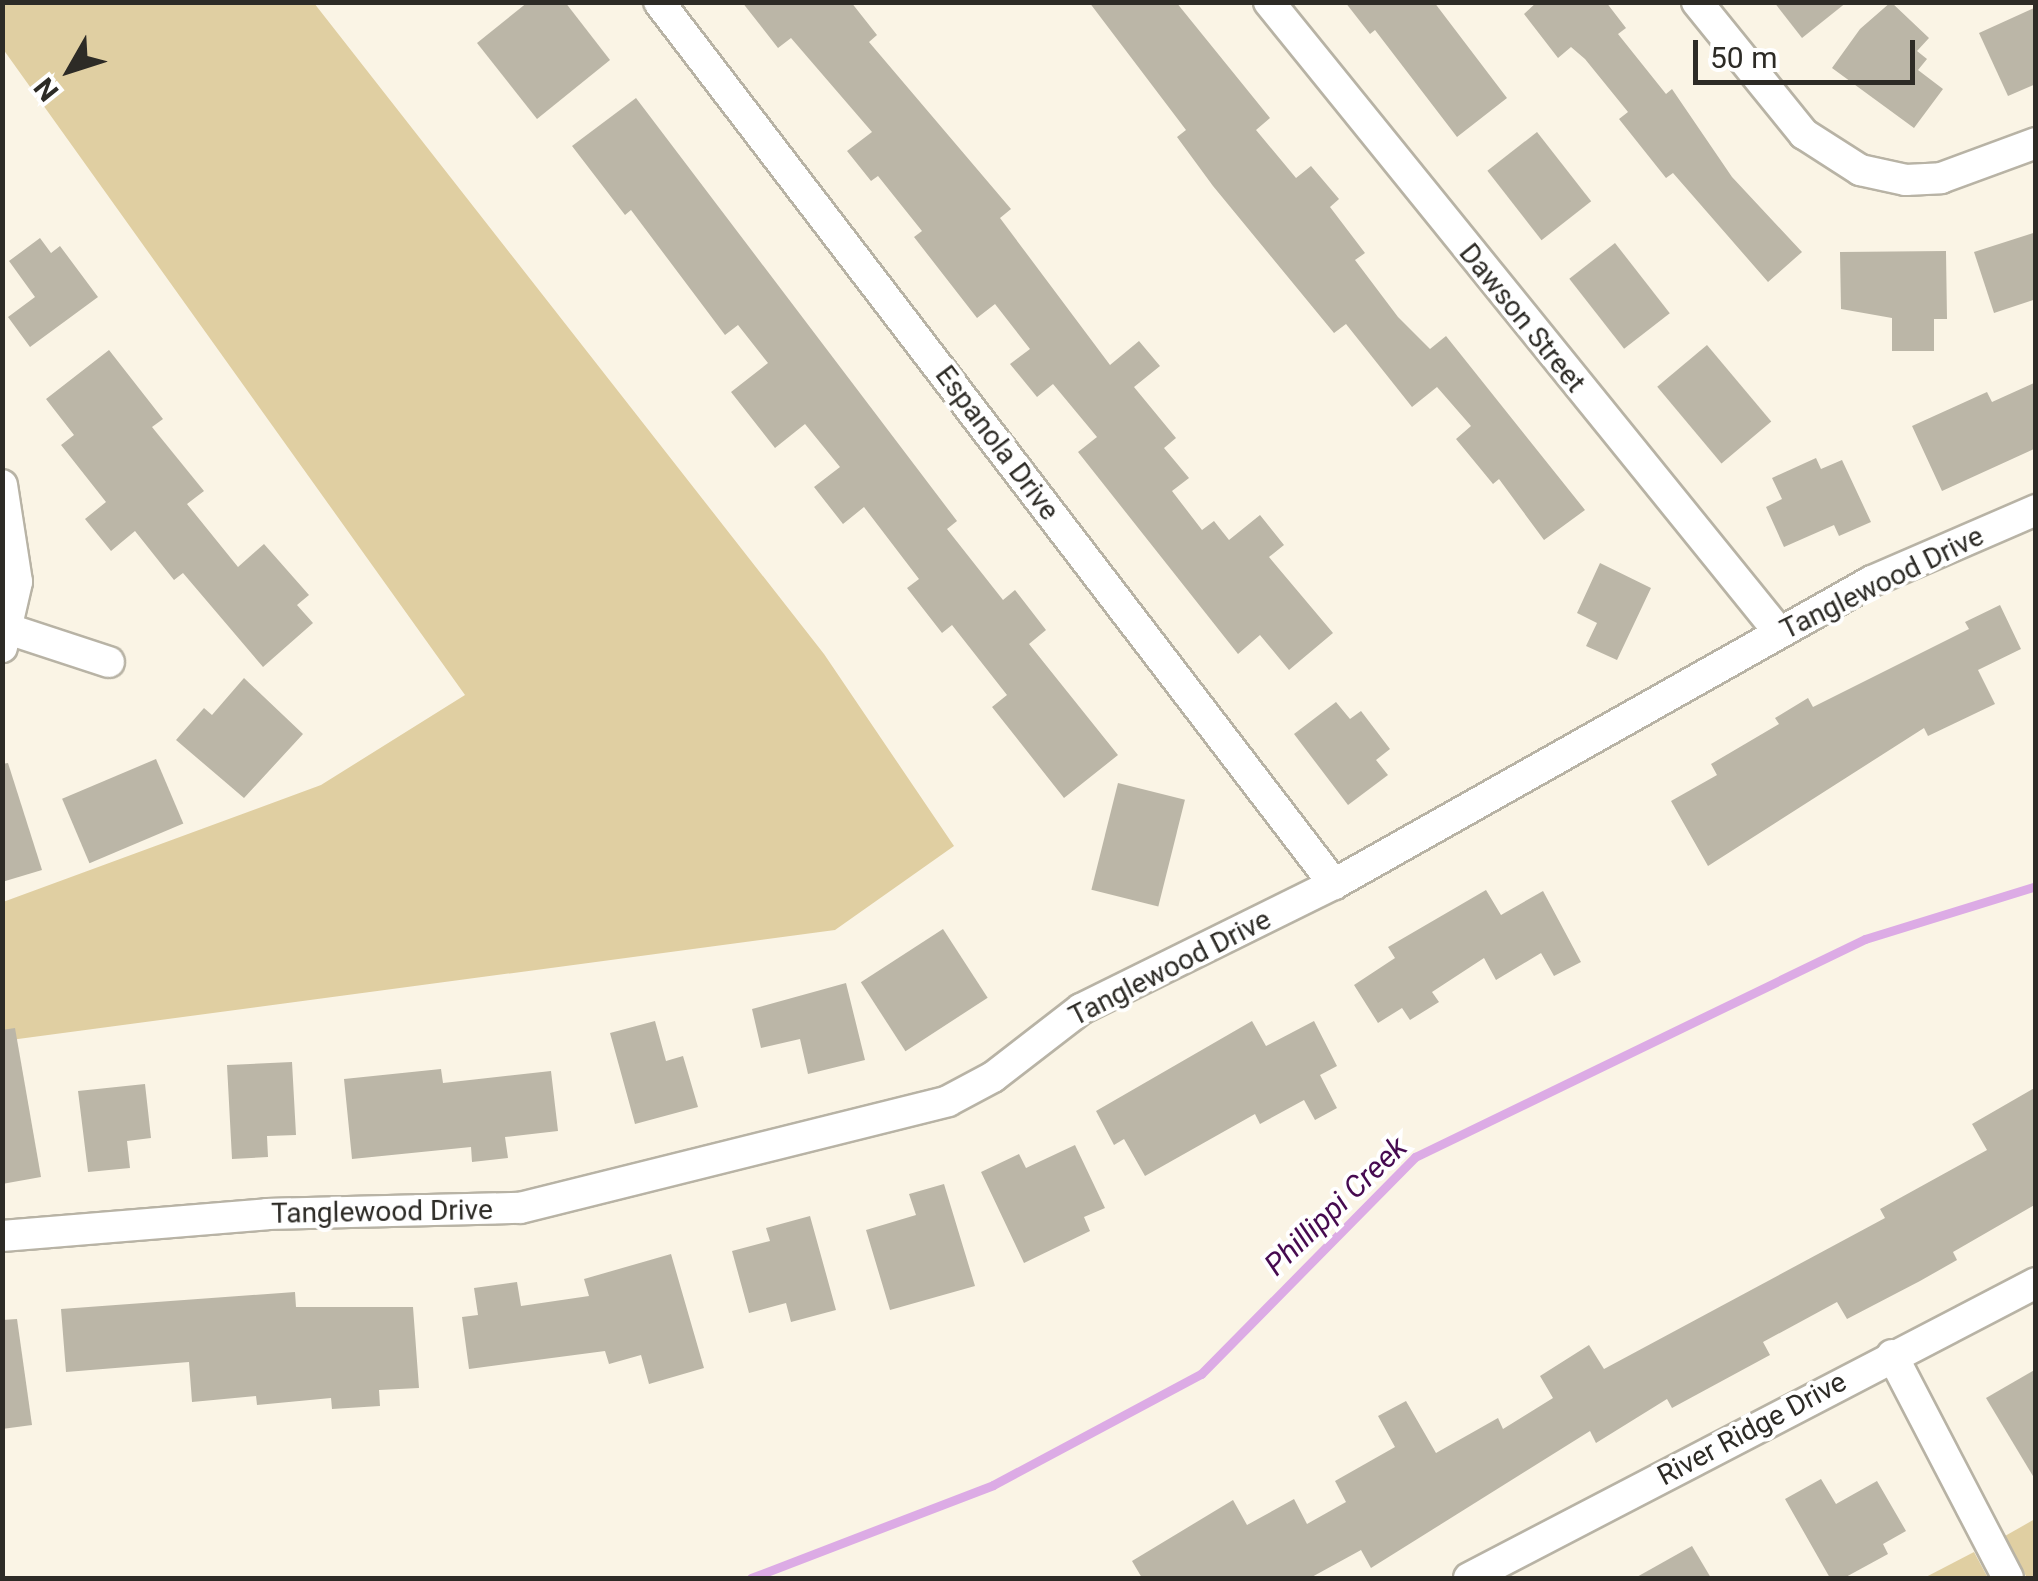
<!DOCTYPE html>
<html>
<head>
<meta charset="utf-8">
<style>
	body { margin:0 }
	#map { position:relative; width:2038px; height:1581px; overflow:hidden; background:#faf4e5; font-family:Roboto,sans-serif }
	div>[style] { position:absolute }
	.green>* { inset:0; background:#e0cfa2 }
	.stream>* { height:9px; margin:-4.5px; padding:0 4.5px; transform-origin:4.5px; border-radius:4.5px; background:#dcabe5 }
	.building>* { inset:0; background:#bbb6a7; transform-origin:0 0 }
	.roads { filter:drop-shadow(2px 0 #b8b3a5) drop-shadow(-2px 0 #b8b3a5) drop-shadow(0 2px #b8b3a5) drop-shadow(0 -2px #b8b3a5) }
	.street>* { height:30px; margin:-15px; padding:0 15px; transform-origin:15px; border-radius:15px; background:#fff }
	span { translate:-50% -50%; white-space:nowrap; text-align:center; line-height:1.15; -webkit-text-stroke:8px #fff; paint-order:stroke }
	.street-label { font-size:28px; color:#2d2b26 }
	.water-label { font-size:30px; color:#460a50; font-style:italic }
	.frame { position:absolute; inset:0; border:5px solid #2d2b26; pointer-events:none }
	.north { position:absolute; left:20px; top:20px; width:100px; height:100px; -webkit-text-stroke:8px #fff; paint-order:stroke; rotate:231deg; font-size:28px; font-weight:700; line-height:40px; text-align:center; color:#2d2b26 }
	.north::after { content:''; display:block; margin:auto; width:35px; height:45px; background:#2d2b26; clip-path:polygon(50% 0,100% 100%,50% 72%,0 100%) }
	.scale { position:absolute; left:1693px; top:40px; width:222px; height:45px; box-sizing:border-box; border:5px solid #2d2b26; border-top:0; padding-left:12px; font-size:30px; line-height:35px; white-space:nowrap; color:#2d2b26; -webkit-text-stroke:8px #fff; paint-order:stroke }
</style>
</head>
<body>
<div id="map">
	<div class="green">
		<i style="clip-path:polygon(2px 3px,314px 3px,824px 654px,954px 846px,835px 930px,3px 1041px,3px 902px,321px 785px,465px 695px,3px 49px)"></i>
		<i style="clip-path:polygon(2035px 1519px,2035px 1578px,2027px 1578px,2005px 1536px)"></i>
		<i style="clip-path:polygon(1974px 1552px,1988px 1578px,1924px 1578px)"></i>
	</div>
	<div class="stream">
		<i style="left:751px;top:1578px;width:259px;rotate:-21deg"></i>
		<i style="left:993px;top:1485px;width:236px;rotate:-28.1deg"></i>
		<i style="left:1201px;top:1374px;width:305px;rotate:-45.4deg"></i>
		<i style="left:1415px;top:1157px;width:500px;rotate:-25.85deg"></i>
		<i style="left:1865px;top:939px;width:179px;rotate:-17.2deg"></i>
	</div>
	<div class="building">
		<i style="clip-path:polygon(528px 2px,565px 2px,610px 60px,537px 119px,477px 43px)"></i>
		<i style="clip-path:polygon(742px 2px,851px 2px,877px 35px,869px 42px,1011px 209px,1000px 218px,1110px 365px,1139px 341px,1160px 366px,1134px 387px,1176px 438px,1164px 448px,1189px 478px,1172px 491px,1202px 530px,1214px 521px,1229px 540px,1260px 515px,1284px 545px,1269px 557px,1333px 633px,1289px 670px,1260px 635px,1238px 654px,1078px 452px,1097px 437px,1053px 384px,1037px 397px,1010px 364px,1030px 349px,995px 304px,977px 318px,914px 237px,922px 231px,878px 176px,871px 181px,847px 151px,872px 132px,791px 38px,778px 48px)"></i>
		<i style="clip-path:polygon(1089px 2px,1176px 2px,1270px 118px,1256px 130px,1296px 178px,1311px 166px,1339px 199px,1330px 207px,1365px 253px,1355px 260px,1398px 317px,1430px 349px,1446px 336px,1585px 510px,1544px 540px,1499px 479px,1493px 484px,1456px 439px,1471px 426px,1437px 387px,1412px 407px,1346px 324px,1334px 333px,1213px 186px,1177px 137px,1186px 130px)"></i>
		<i style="clip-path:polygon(1345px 2px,1434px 2px,1507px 98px,1457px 137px,1375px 30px,1370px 34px)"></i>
		<i style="clip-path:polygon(1537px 2px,1606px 2px,1626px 28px,1618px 34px,1666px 94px,1672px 89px,1732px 177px,1802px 252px,1768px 282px,1673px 173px,1666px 178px,1619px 119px,1628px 112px,1585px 59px,1571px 47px,1558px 58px,1524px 14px)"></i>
		<i style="clip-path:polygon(1774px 2px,1847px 2px,1802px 38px)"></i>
		<i style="clip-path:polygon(1891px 2px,1929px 38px,1917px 51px,1927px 59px,1918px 70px,1943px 89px,1914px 128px,1832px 68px,1860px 29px)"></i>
		<i style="clip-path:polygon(2036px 7px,2036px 84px,2008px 96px,1979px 33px)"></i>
		<i style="clip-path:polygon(636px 98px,957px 521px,947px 529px,1003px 600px,1015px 590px,1046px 630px,1029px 644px,1118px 755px,1064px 798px,992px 707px,1007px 695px,952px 625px,942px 633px,907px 588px,919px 579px,864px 507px,843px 524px,814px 487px,840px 467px,805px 424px,775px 448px,731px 392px,768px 363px,738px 325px,725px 335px,631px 210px,625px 215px,572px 146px)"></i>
		<i style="left:1537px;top:132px;width:88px;height:63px;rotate:52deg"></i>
		<i style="clip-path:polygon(2036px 232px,2036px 299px,1994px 313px,1974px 252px)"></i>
		<i style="clip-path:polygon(40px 238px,51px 253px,60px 246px,98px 297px,30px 347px,8px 317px,35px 297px,9px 261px)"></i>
		<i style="left:1615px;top:243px;width:89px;height:58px;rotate:52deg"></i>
		<i style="clip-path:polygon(1946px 251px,1947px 319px,1934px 319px,1934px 351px,1892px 351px,1892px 318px,1841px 309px,1840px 252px)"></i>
		<i style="left:1707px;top:345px;width:100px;height:65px;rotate:50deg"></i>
		<i style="clip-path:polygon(109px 350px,163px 419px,152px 427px,204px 491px,187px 504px,238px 567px,264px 544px,309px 595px,297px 605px,313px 623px,263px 667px,183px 573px,174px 580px,135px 531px,111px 551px,85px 519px,106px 502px,61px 445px,74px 435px,46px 399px)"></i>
		<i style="clip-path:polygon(2036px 382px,2036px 448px,1942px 491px,1912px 426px,1987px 392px,1992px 402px)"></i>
		<i style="clip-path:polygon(1816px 458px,1821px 469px,1842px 460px,1871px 522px,1839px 536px,1834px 525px,1784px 547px,1766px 507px,1782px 499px,1772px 478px)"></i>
		<i style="clip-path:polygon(1600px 563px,1651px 588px,1617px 660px,1586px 646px,1597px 623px,1577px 613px)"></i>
		<i style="clip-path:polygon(2000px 605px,2021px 649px,1978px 670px,1995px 704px,1928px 736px,1924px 728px,1708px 866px,1671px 801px,1717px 775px,1711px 764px,1779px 724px,1775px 718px,1808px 698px,1813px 707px,1969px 629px,1965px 622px)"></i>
		<i style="clip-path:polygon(244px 678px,303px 734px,244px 798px,176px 740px,204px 708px,212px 715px)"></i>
		<i style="clip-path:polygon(1336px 702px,1350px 719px,1361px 711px,1390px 749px,1376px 760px,1388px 775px,1348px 805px,1294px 734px)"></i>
		<i style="left:156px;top:759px;width:70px;height:102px;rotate:67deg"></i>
		<i style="clip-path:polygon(8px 763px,42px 870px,2px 882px,2px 764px)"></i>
		<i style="left:1118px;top:783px;width:69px;height:110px;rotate:14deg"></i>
		<i style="clip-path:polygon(1486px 890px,1501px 915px,1543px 891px,1581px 962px,1554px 976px,1541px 953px,1496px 980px,1484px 958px,1432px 992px,1439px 1002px,1410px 1020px,1402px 1008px,1378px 1023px,1354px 985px,1395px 958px,1388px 947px)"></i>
		<i style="left:943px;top:929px;width:82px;height:98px;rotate:57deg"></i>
		<i style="clip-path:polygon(846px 983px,865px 1060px,808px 1074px,800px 1039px,761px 1048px,752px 1009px)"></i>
		<i style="clip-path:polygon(655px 1021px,666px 1061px,683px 1056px,698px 1107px,635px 1124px,610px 1033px)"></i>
		<i style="clip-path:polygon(1252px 1021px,1266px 1046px,1314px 1021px,1337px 1066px,1320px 1075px,1337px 1108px,1315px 1120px,1304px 1100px,1260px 1124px,1255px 1114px,1145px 1176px,1124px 1139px,1114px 1145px,1096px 1111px)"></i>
		<i style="clip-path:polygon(15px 1028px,41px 1177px,2px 1184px,2px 1030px)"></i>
		<i style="clip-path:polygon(292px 1062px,296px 1135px,267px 1136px,268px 1157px,232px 1159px,227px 1065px)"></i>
		<i style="clip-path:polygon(441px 1069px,443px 1083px,551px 1071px,558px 1131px,505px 1137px,508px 1158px,472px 1162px,471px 1147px,352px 1159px,344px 1079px)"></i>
		<i style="clip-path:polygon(145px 1084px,151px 1138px,127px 1141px,130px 1168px,88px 1172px,78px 1091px)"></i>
		<i style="clip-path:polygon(2036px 1087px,2036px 1204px,1953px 1252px,1957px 1260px,1920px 1281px,1847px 1319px,1837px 1302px,1763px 1342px,1770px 1355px,1672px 1408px,1667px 1399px,1596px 1443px,1590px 1431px,1371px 1568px,1361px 1550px,1310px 1578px,1142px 1578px,1132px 1561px,1233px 1500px,1247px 1525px,1294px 1499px,1307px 1524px,1346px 1502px,1335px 1481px,1395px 1447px,1378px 1416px,1406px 1401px,1436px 1453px,1498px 1418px,1503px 1429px,1553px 1398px,1540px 1376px,1589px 1345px,1604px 1369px,1885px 1218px,1880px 1209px,1987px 1150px,1972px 1124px)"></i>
		<i style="clip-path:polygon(1075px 1145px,1105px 1208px,1084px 1217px,1090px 1231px,1024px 1263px,981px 1172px,1019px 1154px,1026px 1168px)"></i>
		<i style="clip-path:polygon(944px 1184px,975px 1286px,890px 1310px,866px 1230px,916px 1215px,909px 1194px)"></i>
		<i style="clip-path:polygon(810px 1216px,836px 1310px,791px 1322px,786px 1303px,749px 1313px,732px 1251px,770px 1241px,766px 1228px)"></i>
		<i style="clip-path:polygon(671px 1254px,704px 1368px,649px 1384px,641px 1355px,609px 1364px,605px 1351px,469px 1369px,462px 1317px,478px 1315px,474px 1288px,517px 1282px,521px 1306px,589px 1296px,584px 1279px)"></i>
		<i style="clip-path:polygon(295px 1292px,296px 1307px,413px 1307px,419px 1388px,379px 1390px,380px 1406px,332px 1409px,331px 1398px,257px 1405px,256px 1396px,192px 1402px,189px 1362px,66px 1372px,61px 1309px)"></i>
		<i style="clip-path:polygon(17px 1319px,32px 1425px,2px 1429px,2px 1320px)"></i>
		<i style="clip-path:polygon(2036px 1369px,2036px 1481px,1986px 1398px)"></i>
		<i style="clip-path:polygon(1821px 1479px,1836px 1504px,1877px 1481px,1906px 1531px,1883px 1544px,1888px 1554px,1844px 1578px,1830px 1578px,1785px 1499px)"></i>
		<i style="clip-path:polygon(1692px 1546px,1711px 1578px,1635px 1578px)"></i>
	</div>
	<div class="roads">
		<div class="street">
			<i style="left:659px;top:2px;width:1111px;rotate:52.57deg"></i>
			<i style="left:1269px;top:2px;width:811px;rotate:51.01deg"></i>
			<i style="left:1697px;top:2px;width:170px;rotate:51deg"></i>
			<i style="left:1804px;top:134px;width:67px;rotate:32.7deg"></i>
			<i style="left:1860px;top:170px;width:47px;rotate:12.3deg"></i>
			<i style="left:1906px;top:180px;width:35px;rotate:-3deg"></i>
			<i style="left:1941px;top:178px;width:101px;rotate:-20.2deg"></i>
			<i style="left:2px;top:485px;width:98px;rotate:81.2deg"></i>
			<i style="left:17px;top:582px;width:67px;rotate:103deg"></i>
			<i style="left:11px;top:630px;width:103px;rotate:18.1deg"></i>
			<i style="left:2px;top:1236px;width:266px;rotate:-4.7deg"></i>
			<i style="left:267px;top:1214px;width:253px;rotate:-1.4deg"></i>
			<i style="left:520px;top:1208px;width:441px;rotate:-14deg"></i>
			<i style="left:948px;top:1101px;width:51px;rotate:-28.1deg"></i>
			<i style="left:993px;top:1077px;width:111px;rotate:-37.7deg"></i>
			<i style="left:1081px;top:1009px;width:282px;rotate:-26.3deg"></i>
			<i style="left:1334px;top:884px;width:617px;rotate:-29.39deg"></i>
			<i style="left:1872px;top:581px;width:179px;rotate:-23.4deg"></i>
			<i style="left:1892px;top:1355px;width:251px;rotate:62.5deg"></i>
			<i style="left:1469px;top:1578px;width:639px;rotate:-27.49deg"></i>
		</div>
	</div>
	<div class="street-label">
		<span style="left:1522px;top:318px;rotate:51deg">Dawson Street</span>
		<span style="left:997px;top:443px;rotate:53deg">Espanola Drive</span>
		<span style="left:1882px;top:583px;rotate:-26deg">Tanglewood Drive</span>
		<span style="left:1170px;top:968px;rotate:-27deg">Tanglewood Drive</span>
		<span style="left:382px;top:1212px;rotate:-1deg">Tanglewood Drive</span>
		<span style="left:1752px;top:1429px;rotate:-28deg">River Ridge Drive</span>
	</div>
	<div class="water-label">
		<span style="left:1336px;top:1206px;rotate:-44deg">Phillippi Creek</span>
	</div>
	<div class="frame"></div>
	<div class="north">N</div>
	<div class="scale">50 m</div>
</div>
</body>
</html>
